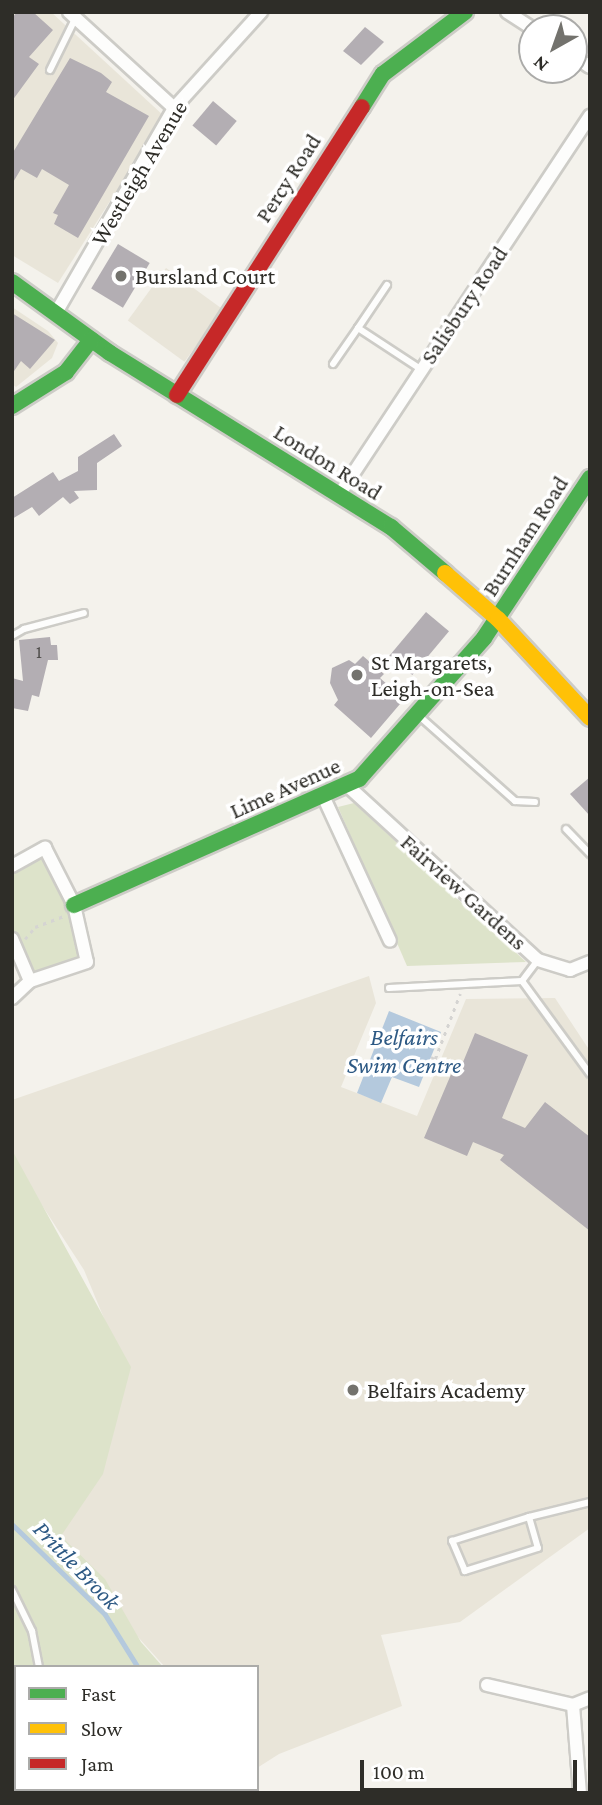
<!DOCTYPE html>
<html>
<head>
<meta charset="utf-8">
<style>
	body { margin:0 }
	#map { position:relative; width:602px; height:1805px; overflow:hidden; background:#f4f2ec; font-family:"Crimson Pro",serif }
	div>[style] { position:absolute }
	.built>* { inset:0; background:#e9e5d9; transform-origin:0 0 }
	.green>* { inset:0; background:#dde3ca }
	.water>* { inset:0; background:#b4c9dd }
	.stream>* { height:4.5px; margin:-2.25px; padding:0 2.25px; transform-origin:2.25px; border-radius:2.25px; background:#b4c9dd }
	.building>* { inset:0; background:#b3aeb3; transform-origin:0 0 }
	.path>* { height:2.5px; margin-top:-1.25px; transform-origin:0; background:repeating-linear-gradient(90deg,#d5d4d2 0 3.5px,transparent 0 8.5px) }
	.roads { filter:drop-shadow(2px 0 #cdccc7) drop-shadow(-2px 0 #cdccc7) drop-shadow(0 2px #cdccc7) drop-shadow(0 -2px #cdccc7) }
	.lane>* { height:6px; margin:-3px; padding:0 3px; transform-origin:3px; border-radius:3px; background:#fdfdfc }
	.street>* { height:12px; margin:-6px; padding:0 6px; transform-origin:6px; border-radius:6px; background:#fdfdfc }
	.fast>* { height:16px; margin:-8px; padding:0 8px; transform-origin:8px; border-radius:8px; background:#4caf50 }
	.slow>* { height:16px; margin:-8px; padding:0 8px; transform-origin:8px; border-radius:8px; background:#ffc107 }
	.jam>* { height:16px; margin:-8px; padding:0 8px; transform-origin:8px; border-radius:8px; background:#c62828 }
	.dots>* { width:19px; height:19px; translate:-50% -50%; box-sizing:border-box; border:4px solid #fff; border-radius:50% }
	span { translate:-50% -50%; white-space:nowrap; text-align:center; line-height:1.15; -webkit-text-stroke:7px #fff; paint-order:stroke }
	.number-label { font-size:19px; color:#4f4d4b }
	.number-label span { -webkit-text-stroke-width:0 }
	.street-label { font-size:23px; color:#2e2d28 }
	.poi-label { font-size:23px; color:#2e2d28 }
	.left { translate:0 -50%; text-align:left }
	.water-label { font-size:24px; color:#2d5984; font-style:italic }
	.frame { position:absolute; inset:0; border:14px solid #2e2d28; pointer-events:none }
	.legend { position:absolute; left:14px; top:1665px; width:245px; height:126px; box-sizing:border-box; background:#fff; border:2px solid #ababa9; margin:0; padding:9px 12px; list-style:none; font-size:21px; color:#2e2d28 }
	.legend li { display:flex; align-items:center; gap:14px; height:35px }
	.legend b { width:35px; border:2px solid #ababa9 }
	.north { position:absolute; left:518px; top:14px; width:70px; height:70px; box-sizing:border-box; background:#fff; border:2px solid #ababa9; border-radius:50%; rotate:220deg; font-size:19px; font-weight:700; line-height:28px; text-align:center; color:#2e2d28 }
	.north::after { content:''; display:block; margin:auto; width:24px; height:32px; background:#73726d; clip-path:polygon(50% 0,100% 100%,50% 72%,0 100%) }
	.scale { position:absolute; left:360px; top:1760px; width:217px; height:32px; box-sizing:border-box; border:4px solid #2e2d28; border-top:0; padding-left:9px; font-size:21px; line-height:24px; white-space:nowrap; color:#2e2d28; -webkit-text-stroke:5px #fff; paint-order:stroke }
</style>
</head>
<body>
<div id="map">
	<div class="built">
		<i style="clip-path:polygon(12px 12px,51px 12px,164px 116px,58px 283px,12px 255px)"></i>
		<i style="left:166px;top:268px;width:70px;height:65px;rotate:36deg"></i>
		<i style="clip-path:polygon(12px 307px,48px 331px,58px 343px,52px 358px,16px 387px,12px 384px)"></i>
		<i style="clip-path:polygon(369px 976px,376px 1003px,341px 1087px,417px 1116px,466px 999px,555px 998px,590px 1051px,590px 1528px,460px 1622px,381px 1635px,402px 1706px,279px 1754px,257px 1768px,257px 1667px,165px 1667px,37px 1525px,120px 1357px,84px 1270px,12px 1159px,12px 1100px)"></i>
	</div>
	<div class="green">
		<i style="clip-path:polygon(354px 803px,526px 962px,407px 966px,338px 807px)"></i>
		<i style="clip-path:polygon(43px 855px,69px 907px,81px 958px,33px 975px,12px 928px,12px 871px)"></i>
		<i style="clip-path:polygon(12px 1150px,131px 1367px,103px 1474px,61px 1536px,105px 1579px,141px 1642px,163px 1667px,16px 1667px,16px 1789px,219px 1793px,12px 1793px)"></i>
	</div>
	<div class="water">
		<i style="clip-path:polygon(389px 1011px,441px 1032px,419px 1087px,392px 1077px,381px 1103px,357px 1093px)"></i>
	</div>
	<div class="stream">
		<i style="left:12px;top:1524px;width:129px;rotate:44.1deg"></i>
		<i style="left:105px;top:1614px;width:62px;rotate:58.1deg"></i>
		<i style="left:208px;top:1789px;width:4px;rotate:76deg"></i>
	</div>
	<div class="building">
		<i style="clip-path:polygon(17px 12px,33px 12px,53px 30px,29px 57px,39px 64px,12px 101px,12px 18px)"></i>
		<i style="clip-path:polygon(365px 27px,384px 42px,361px 65px,343px 51px)"></i>
		<i style="clip-path:polygon(70px 58px,101px 73px,112px 82px,106px 92px,149px 116px,78px 238px,54px 224px,58px 215px,53px 213px,69px 185px,42px 169px,37px 178px,21px 169px,12px 184px,12px 154px)"></i>
		<i style="left:213px;top:101px;width:31px;height:32px;rotate:40deg"></i>
		<i style="left:118px;top:244px;width:37px;height:52px;rotate:31deg"></i>
		<i style="clip-path:polygon(12px 313px,55px 340px,30px 369px,21px 361px,12px 374px)"></i>
		<i style="clip-path:polygon(114px 434px,122px 446px,97px 463px,97px 490px,74px 491px,79px 498px,70px 504px,63px 497px,39px 516px,32px 507px,12px 519px,12px 498px,53px 472px,59px 481px,78px 471px,78px 457px)"></i>
		<i style="left:426px;top:612px;width:30px;height:57px;rotate:40deg"></i>
		<i style="clip-path:polygon(50px 637px,51px 645px,57px 645px,58px 660px,48px 660px,39px 697px,32px 695px,28px 711px,12px 708px,12px 678px,23px 681px,19px 640px)"></i>
		<i style="clip-path:polygon(363px 656px,384px 674px,380px 678px,389px 686px,385px 690px,400px 704px,371px 738px,334px 705px,338px 700px,330px 683px,332px 668px,349px 660px,355px 664px)"></i>
		<i style="clip-path:polygon(590px 777px,590px 816px,570px 794px)"></i>
		<i style="clip-path:polygon(475px 1033px,528px 1055px,502px 1118px,525px 1128px,545px 1102px,590px 1137px,590px 1231px,500px 1160px,504px 1155px,473px 1142px,467px 1156px,424px 1138px,455px 1065px,461px 1067px)"></i>
	</div>
	<div class="path">
		<i style="left:25px;top:939px;width:16px;rotate:-50deg"></i>
		<i style="left:35px;top:927px;width:30px;rotate:-21deg"></i>
		<i style="left:431px;top:1057px;width:4px;rotate:27deg"></i>
		<i style="left:435px;top:1059px;width:70px;rotate:-69deg"></i>
	</div>
	<div class="roads">
		<div class="lane">
			<i style="left:50px;top:70px;width:57px;rotate:-63.9deg"></i>
			<i style="left:358px;top:328px;width:52px;rotate:-56deg"></i>
			<i style="left:333px;top:364px;width:44px;rotate:-55.2deg"></i>
			<i style="left:358px;top:328px;width:77px;rotate:33.3deg"></i>
			<i style="left:12px;top:636px;width:14px;rotate:-30deg"></i>
			<i style="left:24px;top:629px;width:62px;rotate:-14.9deg"></i>
			<i style="left:417px;top:714px;width:131px;rotate:41.6deg"></i>
			<i style="left:515px;top:801px;width:20px;rotate:3deg"></i>
			<i style="left:566px;top:829px;width:35px;rotate:46deg"></i>
			<i style="left:522px;top:981px;width:115px;rotate:53.8deg"></i>
			<i style="left:389px;top:988px;width:133px;rotate:-3deg"></i>
			<i style="left:522px;top:981px;width:26px;rotate:-53deg"></i>
			<i style="left:529px;top:1517px;width:32px;rotate:74deg"></i>
			<i style="left:538px;top:1548px;width:77px;rotate:162.5deg"></i>
			<i style="left:465px;top:1571px;width:33px;rotate:-113deg"></i>
			<i style="left:452px;top:1541px;width:81px;rotate:-17.3deg"></i>
			<i style="left:529px;top:1517px;width:63px;rotate:-13.8deg"></i>
			<i style="left:12px;top:1590px;width:46px;rotate:64deg"></i>
			<i style="left:32px;top:1631px;width:37px;rotate:79deg"></i>
			<i style="left:89px;top:1789px;width:4px;rotate:76deg"></i>
		</div>
		<div class="street">
			<i style="left:69px;top:12px;width:142px;rotate:42.4deg"></i>
			<i style="left:507px;top:12px;width:30px;rotate:33deg"></i>
			<i style="left:574px;top:56px;width:19px;rotate:35deg"></i>
			<i style="left:57px;top:311px;width:234px;rotate:-60deg"></i>
			<i style="left:174px;top:108px;width:130px;rotate:-47.8deg"></i>
			<i style="left:339px;top:495px;width:455px;rotate:-56.5deg"></i>
			<i style="left:349px;top:787px;width:256px;rotate:42.5deg"></i>
			<i style="left:538px;top:960px;width:34px;rotate:17deg"></i>
			<i style="left:570px;top:970px;width:22px;rotate:-22deg"></i>
			<i style="left:324px;top:798px;width:157px;rotate:65.2deg"></i>
			<i style="left:12px;top:866px;width:38px;rotate:-29deg"></i>
			<i style="left:45px;top:848px;width:64px;rotate:63deg"></i>
			<i style="left:74px;top:905px;width:58px;rotate:77.2deg"></i>
			<i style="left:87px;top:962px;width:60px;rotate:161.6deg"></i>
			<i style="left:30px;top:981px;width:46px;rotate:-113.2deg"></i>
			<i style="left:12px;top:998px;width:25px;rotate:-43deg"></i>
			<i style="left:487px;top:1685px;width:88px;rotate:13.1deg"></i>
			<i style="left:573px;top:1705px;width:88px;rotate:85.5deg"></i>
			<i style="left:573px;top:1705px;width:18px;rotate:-22deg"></i>
		</div>
		<div class="fast">
			<i style="left:362px;top:107px;width:39px;rotate:-58deg"></i>
			<i style="left:383px;top:74px;width:103px;rotate:-37.1deg"></i>
			<i style="left:12px;top:282px;width:121px;rotate:35.9deg"></i>
			<i style="left:110px;top:353px;width:331px;rotate:31.8deg"></i>
			<i style="left:391px;top:527px;width:71px;rotate:40.4deg"></i>
			<i style="left:12px;top:406px;width:64px;rotate:-32.2deg"></i>
			<i style="left:66px;top:372px;width:41px;rotate:-52deg"></i>
			<i style="left:74px;top:905px;width:312px;rotate:-23.9deg"></i>
			<i style="left:359px;top:779px;width:188px;rotate:-48.4deg"></i>
			<i style="left:484px;top:638px;width:192px;rotate:-56.5deg"></i>
		</div>
		<div class="slow">
			<i style="left:445px;top:573px;width:70px;rotate:41deg"></i>
			<i style="left:498px;top:619px;width:135px;rotate:47.1deg"></i>
		</div>
		<div class="jam">
			<i style="left:177px;top:395px;width:342px;rotate:-57.3deg"></i>
		</div>
	</div>
	<div class="dots">
		<i style="left:121px;top:276px;background:#73726d"></i>
		<i style="left:357px;top:675px;background:#73726d"></i>
		<i style="left:353px;top:1390px;background:#73726d"></i>
	</div>
	<div class="number-label">
		<span style="left:39px;top:652px">1</span>
	</div>
	<div class="street-label">
		<span style="left:139px;top:173px;rotate:-59deg">Westleigh Avenue</span>
		<span style="left:288px;top:178px;rotate:-57deg">Percy Road</span>
		<span style="left:464px;top:305px;rotate:-56deg">Salisbury Road</span>
		<span style="left:328px;top:462px;rotate:32deg">London Road</span>
		<span style="left:525px;top:536px;rotate:-57deg">Burnham Road</span>
		<span style="left:285px;top:788px;rotate:-24deg">Lime Avenue</span>
		<span style="left:464px;top:892px;rotate:42deg">Fairview Gardens</span>
	</div>
	<div class="poi-label">
		<span class="left" style="left:135px;top:276px">Bursland Court</span>
		<span class="left" style="left:371px;top:675px">St Margarets,<br>Leigh-on-Sea</span>
		<span class="left" style="left:367px;top:1390px">Belfairs Academy</span>
	</div>
	<div class="water-label">
		<span style="left:404px;top:1051px">Belfairs<br>Swim Centre</span>
		<span style="left:77px;top:1565px;rotate:46deg">Prittle Brook</span>
	</div>
	<div class="frame"></div>
	<ul class="legend">
	<li><b style="height:9px;background:#4caf50"></b>Fast</li>
	<li><b style="height:9px;background:#ffc107"></b>Slow</li>
	<li><b style="height:9px;background:#c62828"></b>Jam</li>
	</ul>
	<div class="north">N</div>
	<div class="scale">100 m</div>
</div>
</body>
</html>
